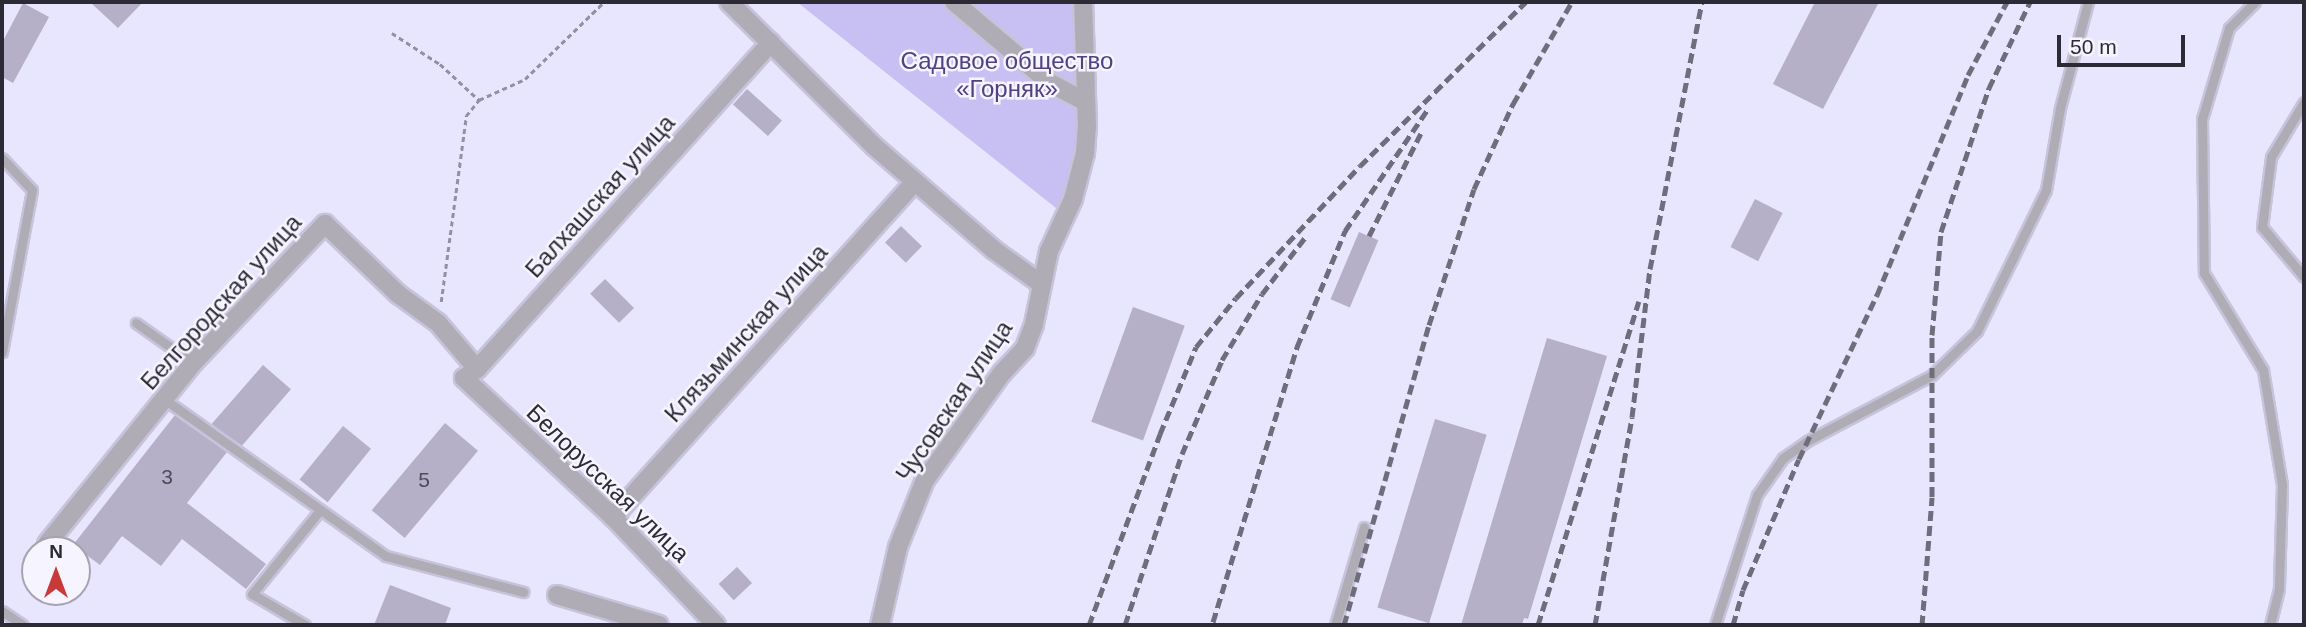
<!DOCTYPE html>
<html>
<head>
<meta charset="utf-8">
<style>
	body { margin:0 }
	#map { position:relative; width:2306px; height:627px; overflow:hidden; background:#e8e5fe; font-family:Helvetica,sans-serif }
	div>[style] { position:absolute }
	.green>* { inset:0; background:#c8c0f2 }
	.building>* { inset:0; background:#b5afc7; transform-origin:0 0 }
	.path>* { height:2.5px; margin-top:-1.25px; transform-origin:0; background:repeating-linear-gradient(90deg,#9290a2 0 5px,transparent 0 8.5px) }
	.roads { filter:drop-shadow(2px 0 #c6c3da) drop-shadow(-2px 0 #c6c3da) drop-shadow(0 2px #c6c3da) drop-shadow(0 -2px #c6c3da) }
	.service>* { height:9px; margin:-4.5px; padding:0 4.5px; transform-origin:4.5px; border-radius:4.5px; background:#b0acb6 }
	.minor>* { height:18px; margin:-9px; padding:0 9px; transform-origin:9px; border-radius:9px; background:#b0acb6 }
	.rail>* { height:5px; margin-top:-2.5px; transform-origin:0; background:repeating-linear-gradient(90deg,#6f6d7c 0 10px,transparent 0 15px) }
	span { translate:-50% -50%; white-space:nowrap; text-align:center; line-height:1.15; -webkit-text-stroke:5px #f6f4ff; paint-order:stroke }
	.number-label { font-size:21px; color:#4e4b59 }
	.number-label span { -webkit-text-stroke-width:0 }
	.park-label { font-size:24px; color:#504281 }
	.street-label { font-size:24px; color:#2c2a34 }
	.frame { position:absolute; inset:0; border:4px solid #2c2a34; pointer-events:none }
	.north { position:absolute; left:21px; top:536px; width:70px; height:70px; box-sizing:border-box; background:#f6f4ff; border:2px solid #a5a3ae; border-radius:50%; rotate:0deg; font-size:19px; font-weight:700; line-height:28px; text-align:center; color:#2c2a34 }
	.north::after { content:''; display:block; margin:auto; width:24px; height:32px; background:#c8393a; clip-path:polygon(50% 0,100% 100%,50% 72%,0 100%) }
	.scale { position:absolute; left:2057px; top:35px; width:128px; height:32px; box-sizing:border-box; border:4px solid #2c2a34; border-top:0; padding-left:9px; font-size:21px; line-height:24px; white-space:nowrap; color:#2c2a34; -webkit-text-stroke:5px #f6f4ff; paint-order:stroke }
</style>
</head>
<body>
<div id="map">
	<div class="green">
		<i style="clip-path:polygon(797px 2px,1079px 2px,1081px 119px,1076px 163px,1069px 189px,1056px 208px)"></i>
	</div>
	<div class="building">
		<i style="clip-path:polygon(90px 2px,143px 2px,118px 28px)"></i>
		<i style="clip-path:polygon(1815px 2px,1879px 2px,1823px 109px,1773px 84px)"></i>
		<i style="clip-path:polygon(23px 3px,49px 17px,13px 83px,2px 77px,2px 43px)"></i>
		<i style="left:747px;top:89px;width:47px;height:21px;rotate:42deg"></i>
		<i style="left:1755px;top:199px;width:31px;height:54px;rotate:27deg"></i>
		<i style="left:901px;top:226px;width:29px;height:23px;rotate:44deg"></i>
		<i style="left:1359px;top:232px;width:21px;height:73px;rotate:23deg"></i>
		<i style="left:605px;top:279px;width:41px;height:21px;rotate:45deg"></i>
		<i style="left:1133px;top:307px;width:55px;height:122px;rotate:20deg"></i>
		<i style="clip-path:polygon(1547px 338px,1607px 356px,1528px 619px,1524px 618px,1522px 625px,1461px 625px)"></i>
		<i style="left:263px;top:365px;width:37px;height:78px;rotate:41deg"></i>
		<i style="clip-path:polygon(175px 415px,227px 452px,187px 503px,266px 564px,246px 589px,182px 539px,161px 566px,122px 536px,100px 565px,73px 545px)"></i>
		<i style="left:1435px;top:419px;width:54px;height:197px;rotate:17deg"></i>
		<i style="left:445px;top:423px;width:43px;height:114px;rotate:40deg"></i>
		<i style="left:343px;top:426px;width:36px;height:69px;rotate:39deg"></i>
		<i style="left:737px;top:567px;width:22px;height:25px;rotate:47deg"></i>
		<i style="clip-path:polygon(390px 585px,451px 608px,445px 625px,374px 625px)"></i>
	</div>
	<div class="path">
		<i style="left:392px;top:33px;width:57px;rotate:32.9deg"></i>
		<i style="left:440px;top:64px;width:53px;rotate:42.7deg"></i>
		<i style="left:441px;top:302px;width:188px;rotate:-82.3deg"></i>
		<i style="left:466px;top:116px;width:21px;rotate:-51deg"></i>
		<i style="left:479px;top:100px;width:51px;rotate:-24.5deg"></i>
		<i style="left:525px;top:79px;width:110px;rotate:-44.3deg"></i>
	</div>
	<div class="roads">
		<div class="service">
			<i style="left:2255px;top:2px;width:37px;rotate:135deg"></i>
			<i style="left:2229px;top:28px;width:95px;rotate:106.5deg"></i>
			<i style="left:2202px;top:119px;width:154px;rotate:89.3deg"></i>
			<i style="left:2204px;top:273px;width:114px;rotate:58.7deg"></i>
			<i style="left:2263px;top:370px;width:117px;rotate:80.6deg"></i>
			<i style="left:2282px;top:485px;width:104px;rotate:91.7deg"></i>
			<i style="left:2279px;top:589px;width:37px;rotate:104deg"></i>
			<i style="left:2304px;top:102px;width:64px;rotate:121deg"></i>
			<i style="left:2271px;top:157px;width:71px;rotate:97.3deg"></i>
			<i style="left:2262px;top:227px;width:65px;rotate:50deg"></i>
			<i style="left:2px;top:158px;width:44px;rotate:46.8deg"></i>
			<i style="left:32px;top:190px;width:165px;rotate:100.5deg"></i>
			<i style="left:136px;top:323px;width:70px;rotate:35.1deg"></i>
			<i style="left:164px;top:399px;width:272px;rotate:35.3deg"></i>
			<i style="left:386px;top:556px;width:142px;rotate:14.7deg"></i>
			<i style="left:2px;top:611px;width:25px;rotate:34deg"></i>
			<i style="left:305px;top:625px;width:61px;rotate:-149.7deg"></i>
			<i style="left:252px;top:594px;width:108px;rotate:-51deg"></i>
			<i style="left:1335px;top:625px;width:102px;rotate:-73.5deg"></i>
			<i style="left:1715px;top:625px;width:137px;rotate:-72.1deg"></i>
			<i style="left:1757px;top:495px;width:45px;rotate:-54.9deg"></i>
			<i style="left:1783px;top:458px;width:29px;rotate:-35deg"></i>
			<i style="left:1807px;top:441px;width:141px;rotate:-27.8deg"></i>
			<i style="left:1932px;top:375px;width:63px;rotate:-44.4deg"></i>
			<i style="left:1977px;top:331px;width:157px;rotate:-63.9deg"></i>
			<i style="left:2046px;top:190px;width:83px;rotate:-80.3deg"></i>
			<i style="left:2060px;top:108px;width:110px;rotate:-75.2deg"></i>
		</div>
		<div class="minor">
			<i style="left:729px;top:2px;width:204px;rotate:44.8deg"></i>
			<i style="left:874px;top:146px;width:159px;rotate:40.9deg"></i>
			<i style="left:994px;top:250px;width:57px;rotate:35.7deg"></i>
			<i style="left:954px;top:2px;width:126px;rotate:40.2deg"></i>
			<i style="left:1050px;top:83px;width:40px;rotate:28deg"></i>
			<i style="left:613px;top:517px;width:451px;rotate:-48deg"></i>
			<i style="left:47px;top:544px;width:233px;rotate:-51.1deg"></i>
			<i style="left:193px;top:363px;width:192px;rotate:-46.5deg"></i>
			<i style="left:325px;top:224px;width:101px;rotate:43.8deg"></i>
			<i style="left:398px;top:294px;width:49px;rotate:35.9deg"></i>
			<i style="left:438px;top:323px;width:60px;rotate:49.7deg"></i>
			<i style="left:557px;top:595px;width:106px;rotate:16.4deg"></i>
			<i style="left:716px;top:625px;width:149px;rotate:-133.6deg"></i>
			<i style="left:613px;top:517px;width:204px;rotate:-137deg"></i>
			<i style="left:464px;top:378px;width:16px;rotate:-35deg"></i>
			<i style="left:477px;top:369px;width:439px;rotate:-48deg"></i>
			<i style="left:880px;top:625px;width:80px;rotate:-77deg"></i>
			<i style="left:898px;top:547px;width:72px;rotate:-68.1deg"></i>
			<i style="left:925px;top:480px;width:132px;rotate:-54.3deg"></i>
			<i style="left:1002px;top:373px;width:34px;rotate:-47deg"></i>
			<i style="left:1025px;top:348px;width:26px;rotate:-69deg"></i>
			<i style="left:1034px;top:324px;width:75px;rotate:-78.4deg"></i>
			<i style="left:1049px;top:251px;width:57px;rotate:-65.2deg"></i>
			<i style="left:1073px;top:199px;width:48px;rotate:-75.4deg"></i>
			<i style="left:1085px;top:153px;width:26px;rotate:-86deg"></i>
			<i style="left:1087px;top:127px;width:125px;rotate:-91.8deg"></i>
		</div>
	</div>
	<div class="rail">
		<i style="left:1369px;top:236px;width:115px;rotate:-63.2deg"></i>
		<i style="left:1213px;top:622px;width:288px;rotate:-73deg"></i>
		<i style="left:1297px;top:347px;width:126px;rotate:-67.5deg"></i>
		<i style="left:1345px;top:231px;width:148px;rotate:-55.8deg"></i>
		<i style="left:1089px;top:625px;width:204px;rotate:-69.6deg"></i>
		<i style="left:1160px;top:434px;width:94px;rotate:-67.5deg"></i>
		<i style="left:1196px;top:347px;width:63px;rotate:-50.8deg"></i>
		<i style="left:1236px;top:298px;width:181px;rotate:-46.8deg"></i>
		<i style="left:1360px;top:166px;width:233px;rotate:-44.7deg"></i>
		<i style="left:1125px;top:625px;width:180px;rotate:-71.6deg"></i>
		<i style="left:1182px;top:454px;width:102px;rotate:-66.9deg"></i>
		<i style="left:1222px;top:360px;width:77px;rotate:-58.8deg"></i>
		<i style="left:1262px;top:294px;width:74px;rotate:-52.7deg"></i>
		<i style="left:1344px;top:625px;width:312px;rotate:-74.2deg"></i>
		<i style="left:1429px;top:325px;width:143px;rotate:-71.7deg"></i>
		<i style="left:1474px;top:189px;width:94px;rotate:-65.4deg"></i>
		<i style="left:1513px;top:104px;width:118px;rotate:-60deg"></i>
		<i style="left:1538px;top:625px;width:339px;rotate:-72.7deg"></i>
		<i style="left:1595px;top:625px;width:211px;rotate:-79.9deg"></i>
		<i style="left:1632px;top:417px;width:149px;rotate:-83.1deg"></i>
		<i style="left:1650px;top:269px;width:272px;rotate:-79deg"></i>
		<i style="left:1733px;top:625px;width:36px;rotate:-74deg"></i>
		<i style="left:1743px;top:590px;width:142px;rotate:-66.9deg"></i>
		<i style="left:1799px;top:459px;width:182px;rotate:-64.6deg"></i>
		<i style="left:1877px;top:295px;width:238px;rotate:-67.5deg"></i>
		<i style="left:1968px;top:75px;width:83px;rotate:-61.9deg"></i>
		<i style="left:1922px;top:625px;width:128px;rotate:-85.5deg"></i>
		<i style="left:1932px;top:497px;width:162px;rotate:-90deg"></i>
		<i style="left:1932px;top:335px;width:103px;rotate:-85deg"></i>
		<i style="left:1941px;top:232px;width:152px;rotate:-71.6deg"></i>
		<i style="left:1989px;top:88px;width:95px;rotate:-64.5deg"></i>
	</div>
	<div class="number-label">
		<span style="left:167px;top:477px">3</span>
		<span style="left:424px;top:480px">5</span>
	</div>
	<div class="park-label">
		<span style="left:1007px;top:75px">Садовое общество<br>«Горняк»</span>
	</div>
	<div class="street-label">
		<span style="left:600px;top:196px;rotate:-48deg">Балхашская улица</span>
		<span style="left:221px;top:302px;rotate:-48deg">Белгородская улица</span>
		<span style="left:746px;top:333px;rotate:-48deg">Клязьминская улица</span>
		<span style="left:954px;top:401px;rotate:-56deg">Чусовская улица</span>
		<span style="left:608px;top:483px;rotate:44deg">Белорусская улица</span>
	</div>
	<div class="frame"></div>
	<div class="north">N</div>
	<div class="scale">50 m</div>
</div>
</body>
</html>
